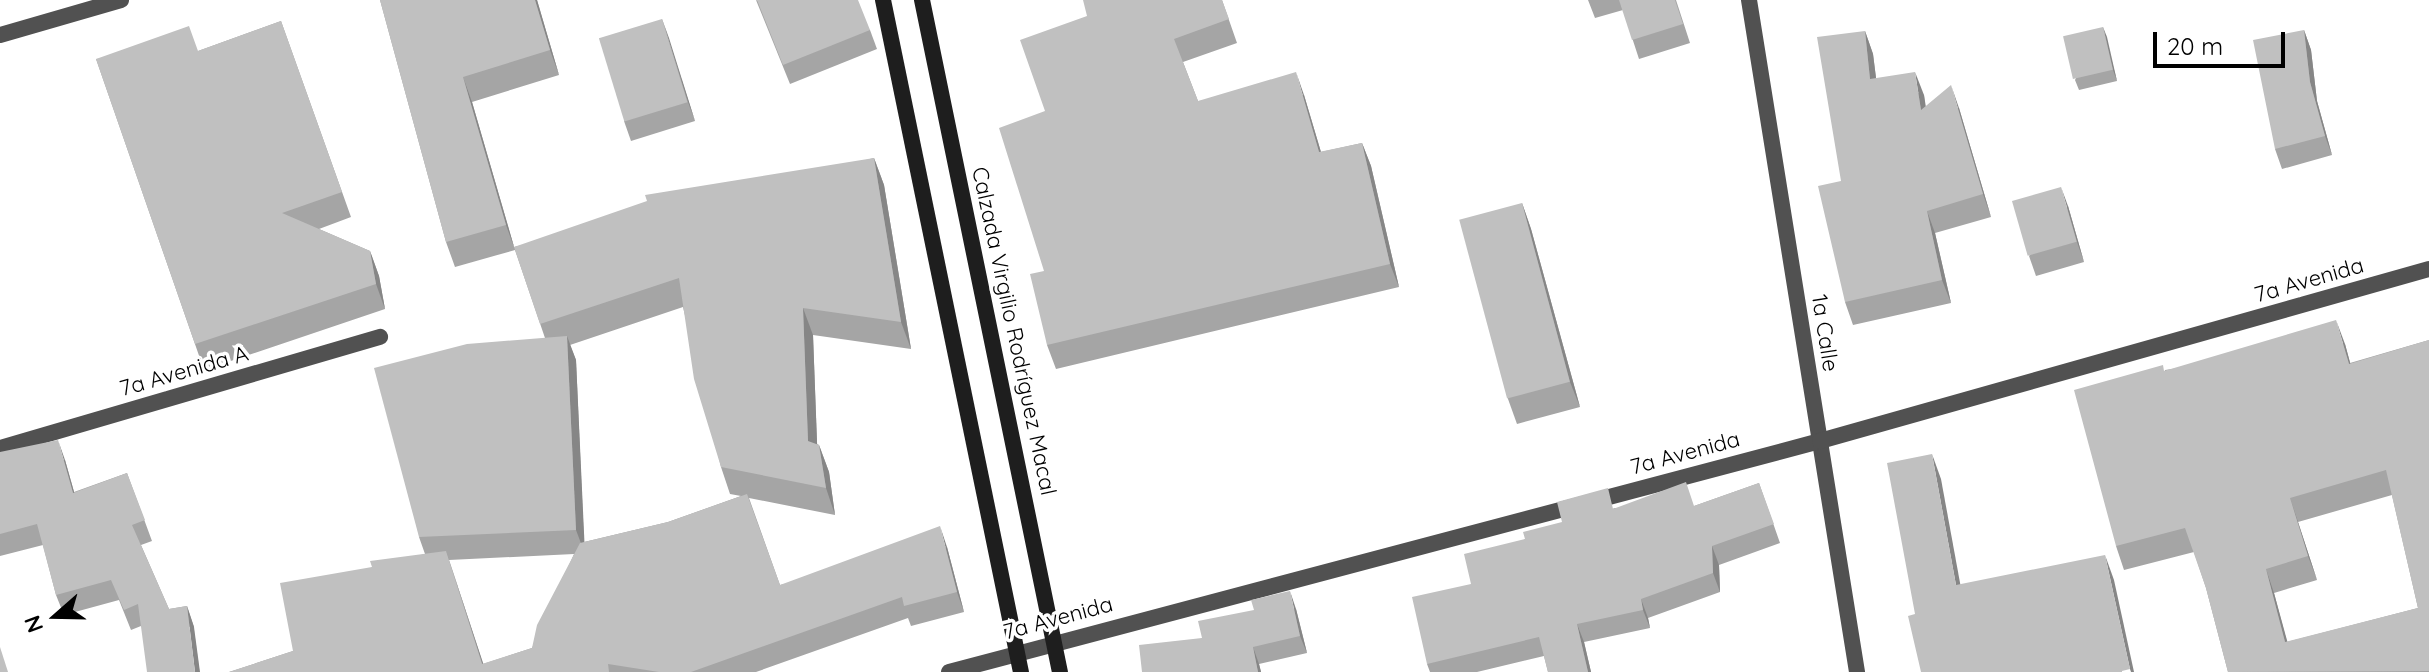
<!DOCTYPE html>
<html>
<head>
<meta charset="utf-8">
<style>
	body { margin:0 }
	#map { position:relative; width:2429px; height:672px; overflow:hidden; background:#fff; font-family:Quicksand,sans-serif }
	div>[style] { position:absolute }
	.street>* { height:16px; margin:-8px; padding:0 8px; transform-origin:8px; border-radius:8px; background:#515151 }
	.secondary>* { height:16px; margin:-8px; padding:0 8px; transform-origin:8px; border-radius:8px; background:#1e1e1e }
	.wall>* { inset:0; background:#a5a5a5 }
	.shaded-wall>* { inset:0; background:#868686 }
	.building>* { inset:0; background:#c0c0c0; transform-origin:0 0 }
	span { translate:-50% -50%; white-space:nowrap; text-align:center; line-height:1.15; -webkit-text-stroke:7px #fff; paint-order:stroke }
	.street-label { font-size:22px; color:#000 }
	.north { position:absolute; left:16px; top:576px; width:80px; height:80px; -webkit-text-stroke:6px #fff; paint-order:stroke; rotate:250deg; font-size:22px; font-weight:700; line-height:32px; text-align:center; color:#000 }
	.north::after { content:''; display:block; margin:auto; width:28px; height:36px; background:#000; clip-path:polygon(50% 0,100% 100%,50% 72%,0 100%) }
	.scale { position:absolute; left:2153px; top:32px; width:132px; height:36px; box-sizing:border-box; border:4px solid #000; border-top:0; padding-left:10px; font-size:24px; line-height:28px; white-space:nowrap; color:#000; -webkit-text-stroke:6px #fff; paint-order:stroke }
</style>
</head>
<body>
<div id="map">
	<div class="street">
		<i style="left:1749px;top:0;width:681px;rotate:80.87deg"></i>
		<i style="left:0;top:35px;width:126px;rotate:-16.1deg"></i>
		<i style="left:0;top:448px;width:396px;rotate:-16.3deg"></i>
		<i style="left:949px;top:672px;width:901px;rotate:-14.85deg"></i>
		<i style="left:1820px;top:441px;width:633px;rotate:-15.77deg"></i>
	</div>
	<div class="secondary">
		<i style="left:883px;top:0;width:686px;rotate:78.4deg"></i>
		<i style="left:922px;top:0;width:686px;rotate:78.4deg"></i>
	</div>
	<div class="wall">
		<i style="clip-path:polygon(evenodd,380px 0,537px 0,559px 75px,472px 102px,514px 247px,874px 158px,884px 185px,911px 349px,813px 335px,817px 444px,819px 445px,829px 472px,835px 515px,749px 498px,780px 585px,947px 547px,964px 612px,911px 626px,908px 618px,756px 672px,229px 672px,293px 651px,372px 567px,425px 554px,419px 537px,545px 338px,515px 250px,455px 267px,446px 242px,380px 0,683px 307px,721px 467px,730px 494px,741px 496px,668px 522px,584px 542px,576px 360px,570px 345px,683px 307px,380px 0,574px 554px,532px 648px,483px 664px,449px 560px,574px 554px)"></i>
		<i style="clip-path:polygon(756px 0,870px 30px,877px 49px,790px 84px)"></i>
		<i style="clip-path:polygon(1222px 0,1237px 43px,1183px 62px,1198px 101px,1304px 95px,1321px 152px,1362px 143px,1371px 166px,1399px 287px,1056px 369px,1047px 345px,1044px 271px,1045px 111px)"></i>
		<i style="clip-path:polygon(1588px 0,1676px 0,1690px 43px,1639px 59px,1623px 10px,1595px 18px)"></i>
		<i style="clip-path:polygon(662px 19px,695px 121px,631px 141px,624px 121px)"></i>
		<i style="clip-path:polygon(281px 21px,351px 217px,319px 229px,370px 251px,379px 276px,385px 309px,204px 370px,96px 59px,198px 51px)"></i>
		<i style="clip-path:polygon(2103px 27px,2117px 81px,2079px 90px,2075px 80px)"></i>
		<i style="clip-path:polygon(2304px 30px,2311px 50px,2317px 101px,2332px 155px,2282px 169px,2275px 149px)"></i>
		<i style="clip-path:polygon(1865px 31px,1873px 54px,1876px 78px,1924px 95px,1925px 106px,1959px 108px,1991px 217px,1935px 233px,1951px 303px,1853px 325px,1845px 302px,1841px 181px)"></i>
		<i style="clip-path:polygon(1522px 203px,1531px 229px,1580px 407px,1517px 424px,1508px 399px)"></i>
		<i style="clip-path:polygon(2068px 206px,2084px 262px,2036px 276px,2029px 256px)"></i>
		<i style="clip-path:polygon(evenodd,2429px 340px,2429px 672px,2228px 672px,2206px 588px,2194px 552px,2124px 570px,2116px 546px,2165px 370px,2345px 344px,2350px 363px,2429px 340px,2392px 495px,2418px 608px,2287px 642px,2274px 593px,2317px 580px,2298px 522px,2392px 495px)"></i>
		<i style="clip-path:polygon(0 452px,65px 460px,74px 492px,127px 473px,152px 541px,141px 545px,169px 609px,187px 606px,194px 627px,141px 626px,131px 630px,119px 600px,64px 615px,56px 595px,43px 545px,0 556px)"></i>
		<i style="clip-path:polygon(1759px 483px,1780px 543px,1719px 565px,1720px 592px,1648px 618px,1650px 628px,1584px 642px,1591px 672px,1548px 672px,1544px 656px,1477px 672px,1430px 672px,1427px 664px,1471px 584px,1525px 539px,1615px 508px,1694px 506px)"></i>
		<i style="clip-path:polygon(1296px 609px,1307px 653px,1259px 664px,1261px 672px,1142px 672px,1202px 638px)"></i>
	</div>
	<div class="shaded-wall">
		<i style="clip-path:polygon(535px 0,537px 0,559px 75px,550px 50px)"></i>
		<i style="clip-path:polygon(662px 19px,669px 38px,695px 121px,688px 102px)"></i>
		<i style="clip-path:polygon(2103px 27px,2107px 37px,2117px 81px,2113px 70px)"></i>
		<i style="clip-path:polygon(2304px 30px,2311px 50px,2317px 101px,2332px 155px,2325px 136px,2310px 82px)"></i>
		<i style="clip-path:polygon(1865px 31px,1873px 54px,1879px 102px,1870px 79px)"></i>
		<i style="clip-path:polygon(1296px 72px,1304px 95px,1328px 176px,1319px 152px)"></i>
		<i style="clip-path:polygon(1915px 72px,1924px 95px,1930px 133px,1921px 110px)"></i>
		<i style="clip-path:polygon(463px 77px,472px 102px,515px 250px,506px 225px)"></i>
		<i style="clip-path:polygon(1951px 85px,1959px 108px,1991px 217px,1983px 194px)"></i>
		<i style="clip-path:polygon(1362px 143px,1371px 166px,1399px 287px,1390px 264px)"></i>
		<i style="clip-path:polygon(874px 158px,884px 185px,911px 349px,901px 322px)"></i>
		<i style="clip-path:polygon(2061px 187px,2068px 206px,2084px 262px,2077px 242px)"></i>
		<i style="clip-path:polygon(1522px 203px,1531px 229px,1580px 407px,1570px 382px)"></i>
		<i style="clip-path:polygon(1927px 211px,1935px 233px,1951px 303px,1942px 280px)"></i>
		<i style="clip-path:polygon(370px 251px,379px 276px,385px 309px,376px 284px)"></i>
		<i style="clip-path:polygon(803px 308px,813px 335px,818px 468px,808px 441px)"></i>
		<i style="clip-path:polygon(2336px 320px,2345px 344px,2357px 388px,2349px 364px)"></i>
		<i style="clip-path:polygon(567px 336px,576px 360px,585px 554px,576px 530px)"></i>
		<i style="clip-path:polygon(58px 440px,65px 460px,80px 513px,73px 493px)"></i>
		<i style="clip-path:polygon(819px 445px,829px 472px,835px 515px,826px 488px)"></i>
		<i style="clip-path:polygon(1932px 454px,1941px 479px,1965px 610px,1956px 585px)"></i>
		<i style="clip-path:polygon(2290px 498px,2298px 522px,2317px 580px,2308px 556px)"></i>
		<i style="clip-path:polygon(940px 526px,947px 547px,964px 612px,957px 592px)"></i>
		<i style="clip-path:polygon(1712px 546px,1719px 565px,1720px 592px,1713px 573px)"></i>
		<i style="clip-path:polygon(446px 551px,453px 572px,486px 672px,485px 672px)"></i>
		<i style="clip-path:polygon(2105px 555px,2114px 580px,2134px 672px,2131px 672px,2130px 669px)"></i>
		<i style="clip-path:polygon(2266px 569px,2274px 593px,2294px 666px,2285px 642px)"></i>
		<i style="clip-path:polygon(1290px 591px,1296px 609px,1307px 653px,1300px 636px)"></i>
		<i style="clip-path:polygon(1641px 599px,1648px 618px,1650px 628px,1643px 610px)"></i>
		<i style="clip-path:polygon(187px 606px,194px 627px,200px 672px,195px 672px)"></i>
		<i style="clip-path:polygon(1577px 624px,1584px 642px,1591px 672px,1588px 672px)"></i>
		<i style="clip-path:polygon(1253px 647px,1259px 664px,1261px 672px,1258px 672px)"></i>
	</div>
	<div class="building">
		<i style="clip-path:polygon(380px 0,535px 0,550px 50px,463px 77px,506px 225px,446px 242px)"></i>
		<i style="clip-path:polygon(757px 0,858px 0,870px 30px,783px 65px)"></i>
		<i style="clip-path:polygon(1083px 0,1222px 0,1229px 19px,1174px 39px,1198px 101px,1296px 72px,1319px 152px,1362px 143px,1390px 264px,1047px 345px,1030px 274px,1044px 271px,999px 128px,1045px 111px,1020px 40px,1087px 16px)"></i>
		<i style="clip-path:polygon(1619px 0,1675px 0,1683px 24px,1632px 40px)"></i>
		<i style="left:662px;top:19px;width:87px;height:66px;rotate:73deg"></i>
		<i style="clip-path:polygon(281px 21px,342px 192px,282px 213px,370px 251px,376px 284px,195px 344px,96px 59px,189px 26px,198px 51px)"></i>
		<i style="left:2103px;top:27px;width:44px;height:41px;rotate:77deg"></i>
		<i style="clip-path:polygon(2304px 30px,2310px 82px,2325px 136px,2275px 149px,2253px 40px)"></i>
		<i style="clip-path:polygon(1865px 31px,1870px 79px,1915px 72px,1921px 110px,1951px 85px,1983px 194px,1927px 211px,1942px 280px,1845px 302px,1818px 186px,1841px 181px,1817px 37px)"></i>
		<i style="clip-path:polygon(874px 158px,901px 322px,803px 308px,808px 441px,819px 445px,826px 488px,721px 467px,694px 379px,679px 278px,540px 324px,514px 247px,647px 201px,645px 195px)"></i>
		<i style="left:2061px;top:187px;width:57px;height:51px;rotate:74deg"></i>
		<i style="left:1522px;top:203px;width:185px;height:65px;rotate:75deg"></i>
		<i style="clip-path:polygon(evenodd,2336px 320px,2349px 364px,2429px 340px,2429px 671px,2228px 672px,2206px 588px,2185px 528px,2116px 546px,2074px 390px,2163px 365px,2164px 371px,2336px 320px,2386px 470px,2418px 608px,2285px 642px,2266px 569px,2308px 556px,2290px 498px,2386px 470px)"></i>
		<i style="clip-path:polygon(567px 336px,576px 530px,419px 537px,374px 368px,467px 344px)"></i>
		<i style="clip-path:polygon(58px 440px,73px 493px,127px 473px,145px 520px,132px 525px,169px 609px,187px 606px,195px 672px,147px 672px,138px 604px,124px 610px,111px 580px,56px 595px,37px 524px,0 534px,0 452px)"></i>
		<i style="clip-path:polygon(1932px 454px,1956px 585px,2105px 555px,2130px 669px,2122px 671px,2122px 672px,1921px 672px,1908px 616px,1915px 614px,1887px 463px)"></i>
		<i style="clip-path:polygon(1686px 482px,1694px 506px,1759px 483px,1774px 524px,1712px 546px,1713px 573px,1641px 599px,1643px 610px,1577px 624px,1588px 672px,1548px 672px,1539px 637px,1427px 664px,1412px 597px,1471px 584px,1464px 554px,1525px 539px,1523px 532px,1562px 522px,1557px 502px,1608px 488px,1613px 509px)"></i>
		<i style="clip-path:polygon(747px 494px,780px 585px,940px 526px,957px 592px,904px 606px,902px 597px,691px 672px,659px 672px,608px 664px,609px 672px,229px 672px,293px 651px,280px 583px,372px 567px,370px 561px,446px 551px,482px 664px,532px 648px,537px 625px,580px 543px,668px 522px)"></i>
		<i style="clip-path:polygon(1290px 591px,1300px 636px,1253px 647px,1258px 672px,1142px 672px,1139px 645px,1202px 638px,1198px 621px,1254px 610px,1251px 600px)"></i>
		<i style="clip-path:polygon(0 647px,8px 672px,0 672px)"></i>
	</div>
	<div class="street-label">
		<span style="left:2309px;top:280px;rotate:-16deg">7a Avenida</span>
		<span style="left:1014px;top:331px;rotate:78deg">Calzada Virgilio Rodríguez Macal</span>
		<span style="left:1825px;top:333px;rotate:81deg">1a Calle</span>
		<span style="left:184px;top:371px;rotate:-16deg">7a Avenida A</span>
		<span style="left:1685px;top:453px;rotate:-15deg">7a Avenida</span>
		<span style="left:1058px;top:618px;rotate:-15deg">7a Avenida</span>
	</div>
	<div class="north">N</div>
	<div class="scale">20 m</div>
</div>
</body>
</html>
